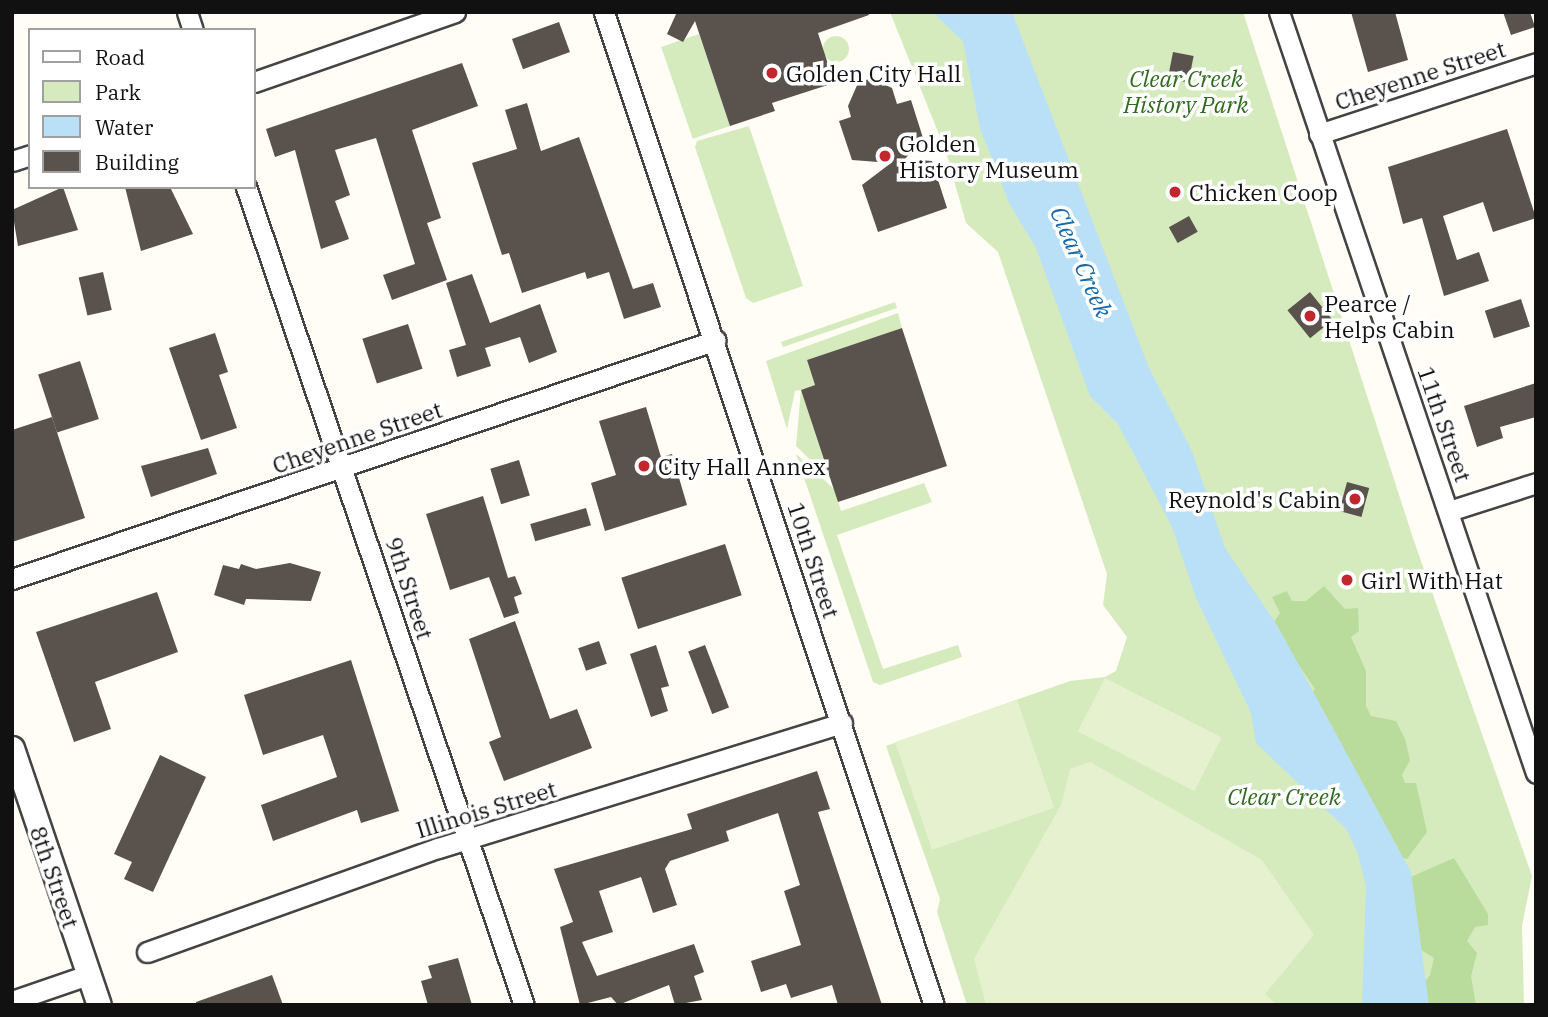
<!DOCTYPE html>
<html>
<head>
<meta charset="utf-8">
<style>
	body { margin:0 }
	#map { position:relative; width:1548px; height:1017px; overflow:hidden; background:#fffdf5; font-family:"IBM Plex Serif",serif }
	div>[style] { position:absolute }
	.green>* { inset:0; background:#d5ebbd; transform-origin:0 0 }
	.round { border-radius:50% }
	.forest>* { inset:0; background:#b9dc9c }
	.pitch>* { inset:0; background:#e6f2cf; transform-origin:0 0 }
	.water>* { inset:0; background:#b9e0f7 }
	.building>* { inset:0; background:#5a524d; transform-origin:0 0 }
	.roads { filter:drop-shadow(2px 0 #444) drop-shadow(-2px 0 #444) drop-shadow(0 2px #444) drop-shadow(0 -2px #444) }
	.minor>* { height:19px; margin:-9.5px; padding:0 9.5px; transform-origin:9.5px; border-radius:9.5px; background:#fff }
	.tertiary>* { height:23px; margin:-11.5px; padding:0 11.5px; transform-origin:11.5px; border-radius:11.5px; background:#fff }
	.dots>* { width:19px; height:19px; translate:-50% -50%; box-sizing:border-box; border:4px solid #fff; border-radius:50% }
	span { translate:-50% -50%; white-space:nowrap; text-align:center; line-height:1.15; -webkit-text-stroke:7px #fff; paint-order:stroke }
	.poi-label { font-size:23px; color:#111 }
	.left { translate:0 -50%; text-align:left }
	.right { translate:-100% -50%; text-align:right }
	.street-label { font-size:23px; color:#111 }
	.park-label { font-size:23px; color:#2f6b1f; font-style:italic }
	.water-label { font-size:24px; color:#1768a6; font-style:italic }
	.frame { position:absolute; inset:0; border:14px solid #111; pointer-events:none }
	.legend { position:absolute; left:28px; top:28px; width:228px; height:161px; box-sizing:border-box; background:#fff; border:2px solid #a0a0a0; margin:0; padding:9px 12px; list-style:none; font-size:21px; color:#111 }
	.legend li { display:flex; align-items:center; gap:14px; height:35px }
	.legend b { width:35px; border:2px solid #a0a0a0 }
</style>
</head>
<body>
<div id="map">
	<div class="green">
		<i style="clip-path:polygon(890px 12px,1243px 12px,1413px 538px,1532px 876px,1522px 926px,1524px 1005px,967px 1005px,937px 912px,940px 899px,886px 746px,1070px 681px,1105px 677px,1116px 671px,1127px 637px,1103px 605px,1107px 574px,998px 252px,966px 223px,946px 152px)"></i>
		<i style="left:699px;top:34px;width:97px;height:40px;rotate:71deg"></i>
		<i class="round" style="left:823px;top:36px;width:26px;height:26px"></i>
		<i style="clip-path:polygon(749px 126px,803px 286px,753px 303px,746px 298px,695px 147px,697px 141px)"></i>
		<i style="clip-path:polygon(895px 302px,897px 308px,783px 347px,781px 342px)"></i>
		<i style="clip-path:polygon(898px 313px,902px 328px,807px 360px,815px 385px,801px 390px,830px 479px,796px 446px,801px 390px,795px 391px,787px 429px,766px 361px)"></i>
		<i style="clip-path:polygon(796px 454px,834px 489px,841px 511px,924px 483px,932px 502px,837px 535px,883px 669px,958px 645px,962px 657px,880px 685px,873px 682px)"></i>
	</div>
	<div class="forest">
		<i style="clip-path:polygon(1324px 586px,1345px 609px,1358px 608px,1359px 631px,1351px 637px,1366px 671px,1366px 706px,1371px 716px,1396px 721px,1405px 739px,1410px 760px,1402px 775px,1405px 783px,1416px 783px,1427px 832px,1407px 859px,1393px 855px,1310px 694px,1315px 689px,1272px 625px,1280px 613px,1272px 597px,1287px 591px,1292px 601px,1306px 601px)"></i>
		<i style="clip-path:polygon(1454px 858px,1488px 914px,1488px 925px,1475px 927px,1467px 941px,1477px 953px,1471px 976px,1476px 1005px,1406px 1005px,1430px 975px,1434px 958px,1418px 948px,1406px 879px)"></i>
	</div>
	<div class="pitch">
		<i style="left:1105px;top:678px;width:131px;height:60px;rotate:27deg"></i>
		<i style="left:1017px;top:700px;width:114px;height:129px;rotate:71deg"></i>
		<i style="clip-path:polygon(1090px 762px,1262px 860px,1314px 935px,1265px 994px,1277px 1005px,986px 1005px,974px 959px,1061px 805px,1070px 769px)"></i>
	</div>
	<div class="water">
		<i style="clip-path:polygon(932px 12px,1012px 12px,1149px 368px,1192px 451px,1225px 548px,1277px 625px,1411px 872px,1429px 1005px,1362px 1005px,1366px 886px,1358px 854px,1347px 830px,1256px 743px,1251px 713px,1196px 598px,1172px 527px,1118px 424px,1090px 396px,1036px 248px,1009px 203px,980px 128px,963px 41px)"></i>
	</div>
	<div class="building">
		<i style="clip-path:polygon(677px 12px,868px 12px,869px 15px,818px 33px,834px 83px,772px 103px,775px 111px,730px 126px,695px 21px,683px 42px,667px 34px)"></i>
		<i style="clip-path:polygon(1351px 12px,1395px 12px,1408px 60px,1368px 72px)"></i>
		<i style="clip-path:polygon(1503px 12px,1530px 12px,1535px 27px,1511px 35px)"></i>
		<i style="left:559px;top:22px;width:32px;height:50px;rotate:70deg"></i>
		<i style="left:1173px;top:52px;width:21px;height:27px;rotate:11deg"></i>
		<i style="clip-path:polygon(462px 63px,478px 106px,412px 130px,441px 218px,427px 223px,447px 280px,392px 300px,383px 275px,415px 264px,376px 138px,335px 150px,350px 195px,335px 201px,349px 239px,321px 249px,295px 150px,275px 157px,266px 129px)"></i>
		<i style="clip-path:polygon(871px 78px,892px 88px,897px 104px,911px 100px,923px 138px,905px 159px,932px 161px,947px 208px,878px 232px,862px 185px,891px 163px,852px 160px,839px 121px,851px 117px,848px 106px,858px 83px)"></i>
		<i style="clip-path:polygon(527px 103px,541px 151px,579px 137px,633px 289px,653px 283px,661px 307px,624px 319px,609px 272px,587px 279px,585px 272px,522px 293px,509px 253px,502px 255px,472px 163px,517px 149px,505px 110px)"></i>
		<i style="clip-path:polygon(1507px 129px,1536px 218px,1493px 232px,1483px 202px,1443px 216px,1457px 260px,1479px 252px,1489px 281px,1444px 296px,1422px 218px,1403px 224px,1388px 167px)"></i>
		<i style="clip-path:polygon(63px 187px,78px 230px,18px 246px,12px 210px)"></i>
		<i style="clip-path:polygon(125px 187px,170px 187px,193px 234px,141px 251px)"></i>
		<i style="left:1189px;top:216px;width:18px;height:23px;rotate:61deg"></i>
		<i style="left:103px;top:272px;width:39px;height:25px;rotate:77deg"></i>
		<i style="clip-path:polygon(472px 274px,490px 323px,540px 304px,557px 352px,529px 363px,520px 337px,485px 348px,491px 366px,457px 377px,449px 350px,466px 345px,446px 283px)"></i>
		<i style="left:1310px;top:292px;width:36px;height:29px;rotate:51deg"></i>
		<i style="left:1521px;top:299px;width:29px;height:38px;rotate:72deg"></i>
		<i style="left:408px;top:324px;width:47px;height:48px;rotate:72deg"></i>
		<i style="clip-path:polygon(902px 328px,947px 466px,838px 502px,801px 390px,815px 385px,807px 360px)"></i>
		<i style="clip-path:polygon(215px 333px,228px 372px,219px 375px,237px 428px,201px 440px,169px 348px)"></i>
		<i style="left:80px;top:361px;width:61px;height:44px;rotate:72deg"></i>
		<i style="clip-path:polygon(1536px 383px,1536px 417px,1500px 427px,1503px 438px,1477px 447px,1464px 406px)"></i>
		<i style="clip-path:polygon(646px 407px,661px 457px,672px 454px,687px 505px,605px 531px,591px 483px,616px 475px,599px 421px)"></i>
		<i style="clip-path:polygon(52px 417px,85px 518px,12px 542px,12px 430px)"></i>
		<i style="clip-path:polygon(208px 448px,217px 474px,151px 497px,141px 466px)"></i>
		<i style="left:519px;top:460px;width:37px;height:30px;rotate:73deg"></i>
		<i style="left:1347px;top:482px;width:23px;height:30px;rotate:15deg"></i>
		<i style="clip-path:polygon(483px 496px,508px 578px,515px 576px,522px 594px,514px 597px,519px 613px,504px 618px,489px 577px,450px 590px,426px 514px)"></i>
		<i style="left:586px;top:508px;width:18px;height:58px;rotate:74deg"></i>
		<i style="left:725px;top:544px;width:54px;height:109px;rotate:72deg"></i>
		<i style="clip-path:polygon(290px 563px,321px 572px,311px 601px,246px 599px,244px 605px,214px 595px,223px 565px,239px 569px,241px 564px,256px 569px)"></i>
		<i style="clip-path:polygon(157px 592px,178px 652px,95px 682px,111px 729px,74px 742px,36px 632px)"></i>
		<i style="clip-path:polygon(515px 621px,550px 719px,577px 709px,592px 748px,504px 781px,489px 742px,501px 737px,469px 639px)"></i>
		<i style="left:599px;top:641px;width:24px;height:22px;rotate:71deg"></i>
		<i style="clip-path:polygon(656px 645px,669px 686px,661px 688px,668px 711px,651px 717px,630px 654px)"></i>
		<i style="left:705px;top:645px;width:67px;height:18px;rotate:69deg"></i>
		<i style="clip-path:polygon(351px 660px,399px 811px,361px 823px,357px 810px,273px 841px,261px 805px,337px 777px,323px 735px,263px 755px,244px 695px)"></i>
		<i style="clip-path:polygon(160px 755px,206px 777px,153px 892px,124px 879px,132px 862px,114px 854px)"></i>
		<i style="clip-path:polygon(817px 771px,830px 809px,818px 812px,882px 1005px,838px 1005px,832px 985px,791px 998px,786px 984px,761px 992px,751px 961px,801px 945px,784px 891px,800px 885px,778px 813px,726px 831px,729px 841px,670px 861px,665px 869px,677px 905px,653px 913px,641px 877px,599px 891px,613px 932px,582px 942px,597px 976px,694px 944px,704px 972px,694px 976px,702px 1000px,675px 1005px,669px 985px,618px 1005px,611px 997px,580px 1005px,560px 927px,573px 922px,554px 869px,692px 829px,687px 814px)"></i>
		<i style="clip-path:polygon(458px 958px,472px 1005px,428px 1005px,421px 981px,432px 978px,428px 966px)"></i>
		<i style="clip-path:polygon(272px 975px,283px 1005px,196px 1005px,196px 1002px)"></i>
	</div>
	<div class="roads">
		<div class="minor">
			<i style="left:187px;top:12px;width:19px;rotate:72deg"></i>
			<i style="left:604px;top:12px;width:1046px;rotate:71.62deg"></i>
			<i style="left:1279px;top:12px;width:803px;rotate:71.34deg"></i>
			<i style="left:254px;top:82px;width:213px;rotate:-19.2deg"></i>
			<i style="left:1319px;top:134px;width:228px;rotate:-18.1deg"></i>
			<i style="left:12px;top:161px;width:19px;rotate:-18deg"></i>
			<i style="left:246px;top:187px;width:864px;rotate:71.23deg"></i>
			<i style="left:1449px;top:511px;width:91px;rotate:-17.8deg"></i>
			<i style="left:12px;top:579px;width:743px;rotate:-18.75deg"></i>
			<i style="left:147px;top:952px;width:309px;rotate:-19.7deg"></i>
			<i style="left:438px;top:848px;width:423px;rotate:-17.2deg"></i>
			<i style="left:12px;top:1001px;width:80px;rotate:-18.9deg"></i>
		</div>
		<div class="tertiary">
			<i style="left:12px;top:748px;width:271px;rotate:71.3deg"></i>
		</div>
	</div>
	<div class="dots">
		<i style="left:772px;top:73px;background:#c4262e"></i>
		<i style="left:885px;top:156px;background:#c4262e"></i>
		<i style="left:1175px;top:192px;background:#c4262e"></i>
		<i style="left:1310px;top:316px;background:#c4262e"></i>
		<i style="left:644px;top:466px;background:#c4262e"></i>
		<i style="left:1355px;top:499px;background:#c4262e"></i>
		<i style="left:1347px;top:580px;background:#c4262e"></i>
	</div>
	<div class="poi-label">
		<span class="left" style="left:786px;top:73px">Golden City Hall</span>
		<span class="left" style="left:899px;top:156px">Golden<br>History Museum</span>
		<span class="left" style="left:1189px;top:192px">Chicken Coop</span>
		<span class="left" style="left:1324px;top:316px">Pearce /<br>Helps Cabin</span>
		<span class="left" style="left:658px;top:466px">City Hall Annex</span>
		<span class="right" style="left:1341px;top:499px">Reynold's Cabin</span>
		<span class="left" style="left:1361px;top:580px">Girl With Hat</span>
	</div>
	<div class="street-label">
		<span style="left:1420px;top:75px;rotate:-18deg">Cheyenne Street</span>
		<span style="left:1445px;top:424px;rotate:71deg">11th Street</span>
		<span style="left:357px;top:437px;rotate:-19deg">Cheyenne Street</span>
		<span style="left:814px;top:560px;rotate:72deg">10th Street</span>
		<span style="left:410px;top:588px;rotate:72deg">9th Street</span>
		<span style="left:486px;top:809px;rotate:-17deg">Illinois Street</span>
		<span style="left:55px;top:877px;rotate:71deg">8th Street</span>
	</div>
	<div class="park-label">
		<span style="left:1186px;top:91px">Clear Creek<br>History Park</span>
		<span style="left:1284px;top:796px">Clear Creek</span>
	</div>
	<div class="water-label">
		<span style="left:1081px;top:262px;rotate:66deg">Clear Creek</span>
	</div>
	<div class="frame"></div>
	<ul class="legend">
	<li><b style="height:9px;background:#fff"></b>Road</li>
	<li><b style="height:19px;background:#d5ebbd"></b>Park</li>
	<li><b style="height:19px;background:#b9e0f7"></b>Water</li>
	<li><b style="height:19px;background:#5a524d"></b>Building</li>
	</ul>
</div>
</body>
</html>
